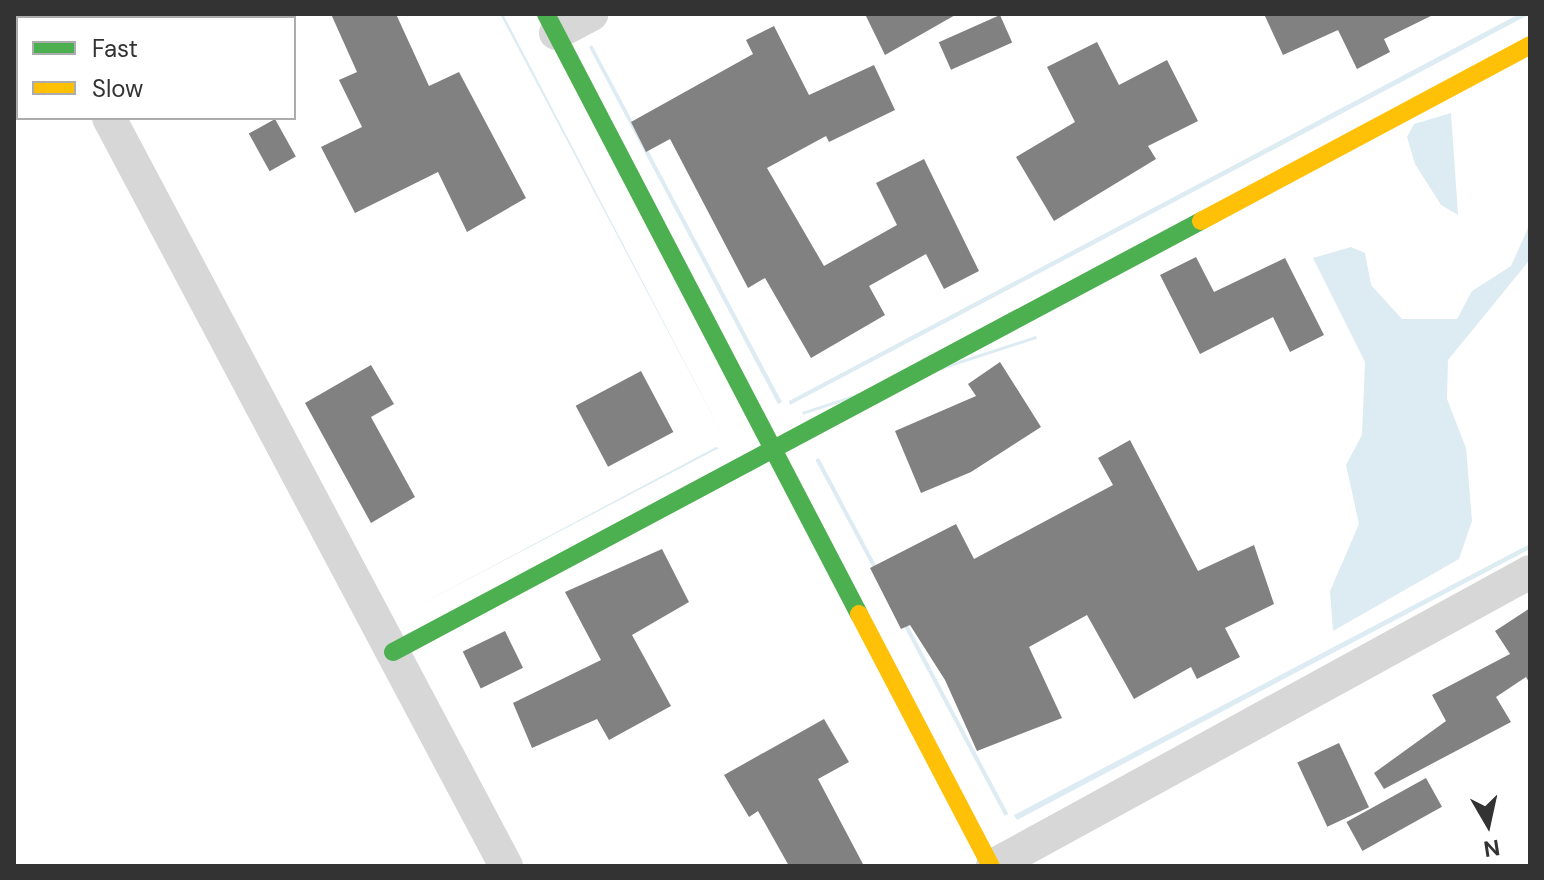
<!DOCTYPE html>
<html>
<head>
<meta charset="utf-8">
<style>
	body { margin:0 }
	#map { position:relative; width:1544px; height:880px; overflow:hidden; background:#fff; font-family:"DM Sans",sans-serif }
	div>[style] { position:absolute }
	.water>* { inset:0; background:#ddebf3; transform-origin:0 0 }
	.building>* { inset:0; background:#818181; transform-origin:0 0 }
	.street>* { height:34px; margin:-17px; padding:0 17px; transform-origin:17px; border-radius:17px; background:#d7d7d7 }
	.fast>* { height:18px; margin:-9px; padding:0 9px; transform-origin:9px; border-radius:9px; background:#4caf50 }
	.slow>* { height:18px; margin:-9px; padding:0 9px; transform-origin:9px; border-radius:9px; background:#ffc107 }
	span { translate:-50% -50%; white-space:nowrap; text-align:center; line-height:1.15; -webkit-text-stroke:8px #fff; paint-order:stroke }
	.frame { position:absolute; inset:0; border:16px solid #333; pointer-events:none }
	.legend { position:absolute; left:16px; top:16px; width:280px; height:104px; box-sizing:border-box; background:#fff; border:2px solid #adadad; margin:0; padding:10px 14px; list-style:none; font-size:24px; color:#333 }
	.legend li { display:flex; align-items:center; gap:16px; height:40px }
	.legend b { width:40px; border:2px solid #adadad }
	.north { position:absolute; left:1448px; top:784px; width:80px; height:80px; -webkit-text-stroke:6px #fff; paint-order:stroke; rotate:171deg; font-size:22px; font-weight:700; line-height:32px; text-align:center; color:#333 }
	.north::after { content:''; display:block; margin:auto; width:28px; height:36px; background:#333; clip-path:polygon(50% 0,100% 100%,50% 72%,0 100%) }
</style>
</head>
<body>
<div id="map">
	<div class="water">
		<i style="clip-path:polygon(500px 14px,503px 14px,728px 445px)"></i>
		<i style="clip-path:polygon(1519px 14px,1530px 14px,790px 405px,789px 401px)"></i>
		<i style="clip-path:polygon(592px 45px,782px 402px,778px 404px,589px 47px)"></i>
		<i style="clip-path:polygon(1451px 113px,1458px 215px,1441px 205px,1415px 164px,1407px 137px,1414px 124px)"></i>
		<i style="clip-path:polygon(1528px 228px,1528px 262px,1448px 360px,1447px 399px,1466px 448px,1472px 521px,1459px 559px,1333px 631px,1330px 591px,1359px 524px,1346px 465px,1362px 435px,1365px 362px,1313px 258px,1351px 247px,1365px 253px,1371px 285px,1402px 319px,1457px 319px,1472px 291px,1511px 266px)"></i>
		<i style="left:1036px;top:336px;width:3px;height:246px;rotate:72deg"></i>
		<i style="clip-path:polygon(716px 447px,719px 448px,406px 612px)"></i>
		<i style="left:819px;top:458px;width:403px;height:4px;rotate:62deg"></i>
		<i style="clip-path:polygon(1530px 544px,1530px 549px,1017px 820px,1014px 815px)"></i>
	</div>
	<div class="building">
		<i style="clip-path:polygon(331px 14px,396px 14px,429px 86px,459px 72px,526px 198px,467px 232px,438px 172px,355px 213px,321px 147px,362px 127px,339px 80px,357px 72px)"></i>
		<i style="clip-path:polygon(865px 14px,957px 14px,885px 55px)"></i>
		<i style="clip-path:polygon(1264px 14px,1435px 14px,1384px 39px,1390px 52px,1357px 69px,1338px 30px,1283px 55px)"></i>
		<i style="left:1000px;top:15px;width:30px;height:67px;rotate:66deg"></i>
		<i style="clip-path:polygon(774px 26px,809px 95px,874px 65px,895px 110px,829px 142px,826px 136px,767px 168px,824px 266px,897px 225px,876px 183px,924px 159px,979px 271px,944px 289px,926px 254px,869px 286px,885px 315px,811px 358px,765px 278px,748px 288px,670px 139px,646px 152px,631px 122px,753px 54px,746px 40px)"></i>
		<i style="clip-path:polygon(1097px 42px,1119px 85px,1167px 60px,1198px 121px,1148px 146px,1156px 159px,1054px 221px,1016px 157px,1075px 122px,1047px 67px)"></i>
		<i style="left:275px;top:119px;width:43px;height:30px;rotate:61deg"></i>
		<i style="clip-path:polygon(1196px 257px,1214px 292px,1285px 258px,1324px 335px,1290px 352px,1273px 317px,1200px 354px,1160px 275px)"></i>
		<i style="clip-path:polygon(1000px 362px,1041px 427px,971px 472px,921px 493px,895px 431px,976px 396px,968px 384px)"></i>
		<i style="clip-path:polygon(371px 365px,394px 404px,371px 417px,415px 497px,371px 523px,305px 403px)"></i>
		<i style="left:641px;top:371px;width:69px;height:74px;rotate:62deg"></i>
		<i style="clip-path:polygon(1130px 440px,1198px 571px,1254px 545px,1274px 604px,1225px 628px,1240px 657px,1197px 679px,1191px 667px,1134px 699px,1087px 615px,1029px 647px,1062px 718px,977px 751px,945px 680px,910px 625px,901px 629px,870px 568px,956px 524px,974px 559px,1113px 485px,1098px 458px)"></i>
		<i style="clip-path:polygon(662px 549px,689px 602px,632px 635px,671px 706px,609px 740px,597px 719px,532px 748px,513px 703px,601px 660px,565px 592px)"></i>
		<i style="clip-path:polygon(1530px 608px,1530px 684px,1526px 677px,1496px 697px,1511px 722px,1384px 789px,1374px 773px,1446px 721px,1432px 695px,1510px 654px,1495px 631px)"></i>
		<i style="left:505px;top:631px;width:41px;height:47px;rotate:64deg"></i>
		<i style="clip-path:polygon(824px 719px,849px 762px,818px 779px,864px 866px,789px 866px,758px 811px,749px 817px,724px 775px)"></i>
		<i style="left:1339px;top:743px;width:71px;height:46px;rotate:65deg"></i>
		<i style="left:1426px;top:778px;width:33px;height:91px;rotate:61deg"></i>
	</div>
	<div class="street">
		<i style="left:54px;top:14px;width:4px;rotate:63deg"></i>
		<i style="left:556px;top:33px;width:40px;rotate:-28deg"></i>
		<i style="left:109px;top:118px;width:847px;rotate:62.04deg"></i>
		<i style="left:993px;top:866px;width:612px;rotate:-28.7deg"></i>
	</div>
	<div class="fast">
		<i style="left:546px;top:14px;width:677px;rotate:62.45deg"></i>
		<i style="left:393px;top:652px;width:916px;rotate:-28.08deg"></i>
	</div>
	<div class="slow">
		<i style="left:1201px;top:221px;width:373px;rotate:-28.1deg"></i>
		<i style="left:859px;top:614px;width:284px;rotate:62.4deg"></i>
	</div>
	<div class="frame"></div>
	<ul class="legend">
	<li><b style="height:10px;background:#4caf50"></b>Fast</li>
	<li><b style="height:10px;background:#ffc107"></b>Slow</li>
	</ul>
	<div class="north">N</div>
</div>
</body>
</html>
